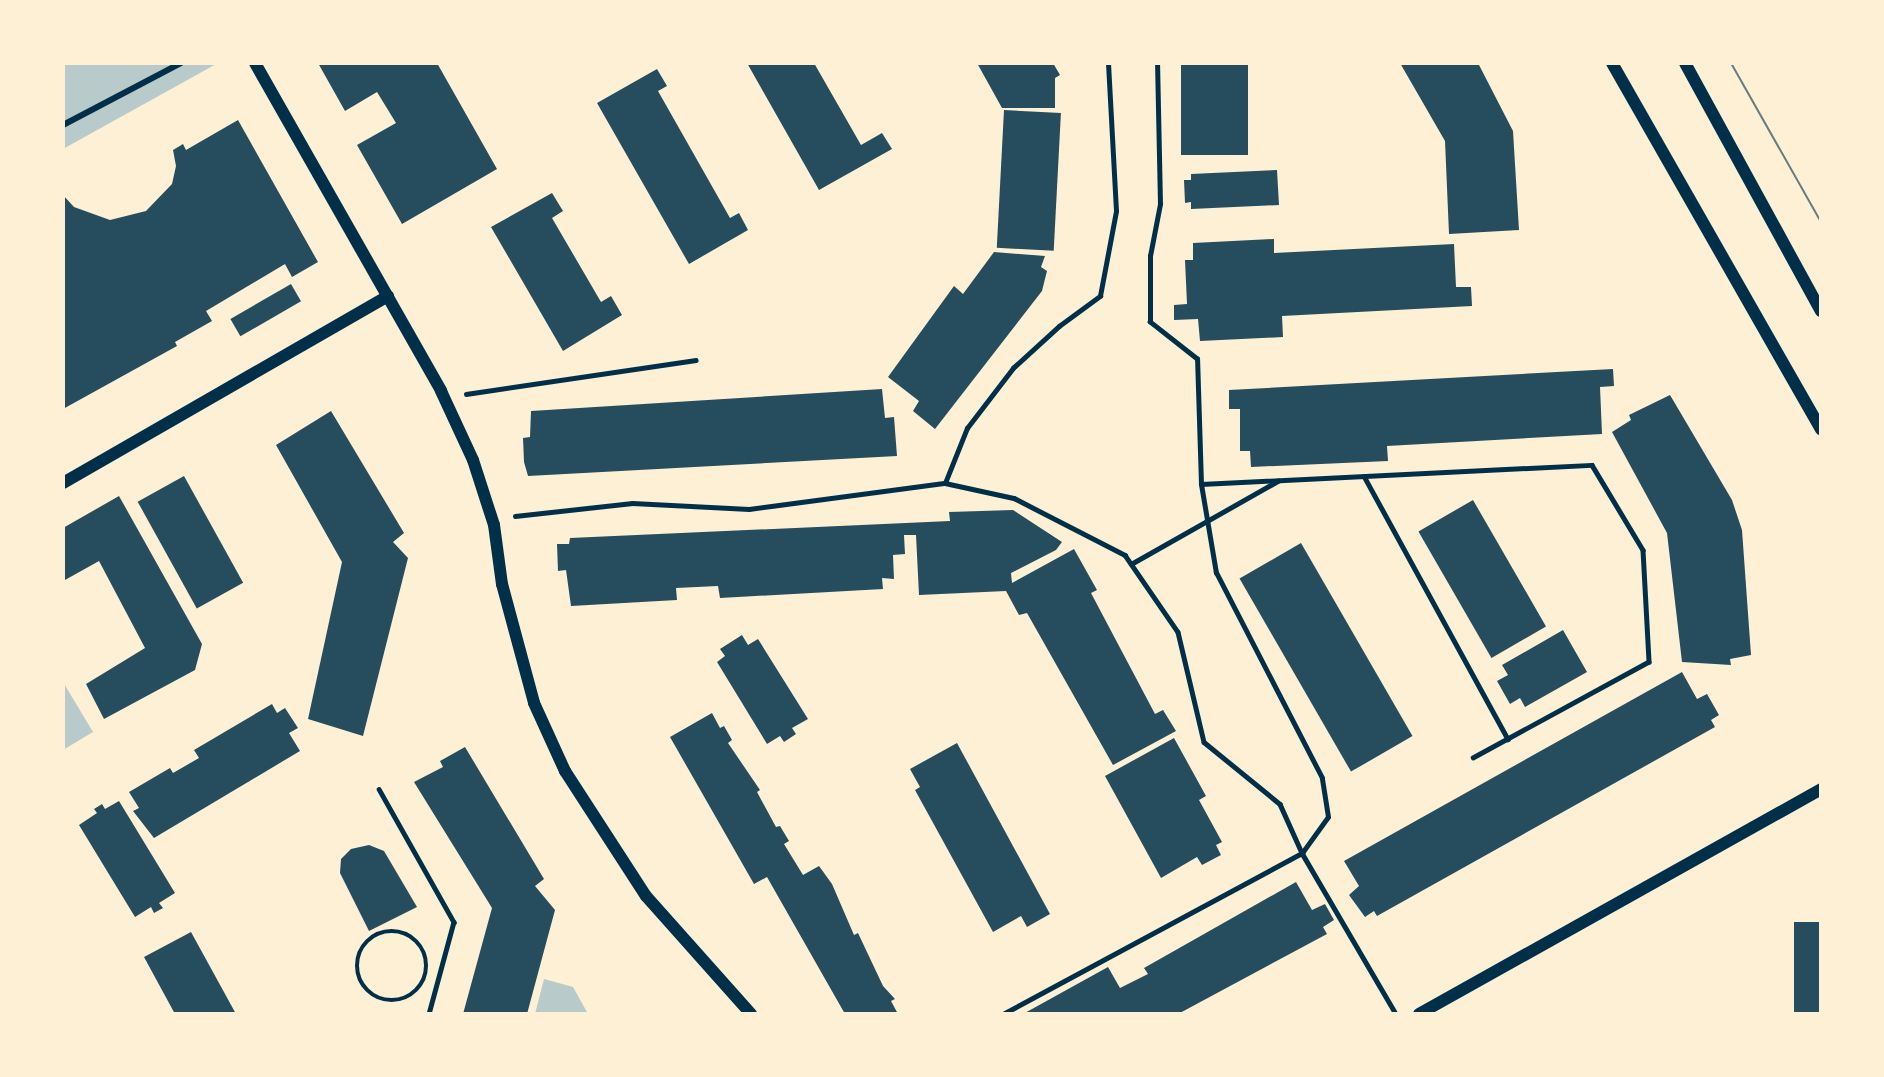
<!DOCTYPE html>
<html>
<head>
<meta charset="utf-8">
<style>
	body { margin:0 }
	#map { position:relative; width:1884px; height:1077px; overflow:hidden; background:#fdf0d5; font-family:Montserrat,sans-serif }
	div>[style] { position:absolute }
	.green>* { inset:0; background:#b9caca }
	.building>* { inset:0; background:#264d5e; transform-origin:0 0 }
	.path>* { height:4.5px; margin:-2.25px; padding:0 2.25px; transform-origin:2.25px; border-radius:2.25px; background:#003049 }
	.path>.ring { margin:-2.25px; padding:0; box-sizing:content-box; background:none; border:4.5px solid #003049; border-radius:50% }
	.pedestrian>* { height:6px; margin:-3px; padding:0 3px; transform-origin:3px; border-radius:3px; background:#003049 }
	.tertiary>* { height:12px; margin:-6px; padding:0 6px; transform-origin:6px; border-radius:6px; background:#003049 }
	.tram>* { height:2px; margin:-1px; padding:0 1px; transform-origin:1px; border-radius:1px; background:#657d81 }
	span { translate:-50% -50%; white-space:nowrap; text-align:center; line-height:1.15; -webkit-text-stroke:5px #fdf0d5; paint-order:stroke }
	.frame { position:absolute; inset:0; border:65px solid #fdf0d5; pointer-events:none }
</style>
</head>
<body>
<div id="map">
	<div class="green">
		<i style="clip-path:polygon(63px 63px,218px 63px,63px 149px)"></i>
		<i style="clip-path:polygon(63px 682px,93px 732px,63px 750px)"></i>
		<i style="clip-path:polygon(544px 979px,573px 987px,588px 1014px,535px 1014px)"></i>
	</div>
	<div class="building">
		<i style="clip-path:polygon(318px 63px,437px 63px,497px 169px,402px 224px,357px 145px,396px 123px,377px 92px,345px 111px)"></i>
		<i style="clip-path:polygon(747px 63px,814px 63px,861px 145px,882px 133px,892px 149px,819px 190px)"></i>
		<i style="clip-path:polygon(977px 63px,1053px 63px,1060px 75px,1055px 78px,1055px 108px,1002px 108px)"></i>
		<i style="left:1181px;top:63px;width:67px;height:92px"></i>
		<i style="clip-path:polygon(1400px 63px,1478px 63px,1513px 131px,1519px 230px,1449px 234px,1445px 141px)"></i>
		<i style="clip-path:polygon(657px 69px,667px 86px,658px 91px,730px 218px,739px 213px,748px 230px,689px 264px,597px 103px)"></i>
		<i style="left:1004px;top:110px;width:57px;height:138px;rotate:3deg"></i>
		<i style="clip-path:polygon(238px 120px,318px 262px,292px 277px,285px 264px,206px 311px,212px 321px,175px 342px,177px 346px,63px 409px,63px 195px,74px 207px,110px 220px,146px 211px,172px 184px,176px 166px,173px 150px,183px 144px,186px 150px)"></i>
		<i style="clip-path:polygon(1277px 170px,1279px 205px,1191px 209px,1191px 202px,1185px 203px,1184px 180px,1191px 180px,1191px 174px)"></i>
		<i style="clip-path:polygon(552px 193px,563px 211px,552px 218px,601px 302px,611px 296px,622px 315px,563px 351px,491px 227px)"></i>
		<i style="clip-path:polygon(1274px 239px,1274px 253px,1454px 244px,1456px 287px,1471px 287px,1472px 306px,1282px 316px,1283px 337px,1200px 341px,1198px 319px,1174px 320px,1174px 305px,1187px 304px,1185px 260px,1193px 260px,1193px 243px)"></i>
		<i style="clip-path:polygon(994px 252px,1045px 256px,1041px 267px,1047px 271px,1042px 291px,935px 429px,913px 411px,919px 401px,888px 377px,954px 286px,963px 294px)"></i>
		<i style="left:291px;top:284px;width:20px;height:70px;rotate:60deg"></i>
		<i style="clip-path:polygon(1613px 369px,1614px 386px,1600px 387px,1602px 434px,1387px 446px,1388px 461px,1251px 467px,1250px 451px,1240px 451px,1240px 409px,1229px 409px,1229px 390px)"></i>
		<i style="clip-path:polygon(882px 389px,885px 418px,894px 417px,897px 456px,528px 476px,524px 462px,523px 438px,530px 437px,531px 411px)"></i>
		<i style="clip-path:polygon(1670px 395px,1732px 500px,1742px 530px,1751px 655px,1730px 659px,1731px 665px,1682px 662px,1667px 533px,1612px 432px,1631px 420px,1629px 415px)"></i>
		<i style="clip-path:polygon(331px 411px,404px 533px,393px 542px,408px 558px,363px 736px,308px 719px,342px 562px,276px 445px)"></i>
		<i style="left:184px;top:476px;width:122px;height:53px;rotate:61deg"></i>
		<i style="clip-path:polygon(119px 496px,202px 644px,195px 670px,104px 719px,86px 684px,145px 648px,99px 561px,65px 580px,63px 528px)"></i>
		<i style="left:1473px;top:500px;width:146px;height:63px;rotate:60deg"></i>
		<i style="clip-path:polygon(1013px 510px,1062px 542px,1056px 550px,1011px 573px,1012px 583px,1074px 549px,1097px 590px,1091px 593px,1155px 714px,1163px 710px,1176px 731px,1113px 765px,1027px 613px,1019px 615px,1006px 591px,919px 595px,916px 535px,904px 535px,905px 554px,893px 555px,894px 579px,882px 578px,883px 589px,720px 598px,718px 586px,676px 588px,677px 600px,571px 606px,566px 570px,558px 571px,557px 544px,569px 544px,570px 538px,950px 521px,949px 512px)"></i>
		<i style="left:1301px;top:543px;width:223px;height:71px;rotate:60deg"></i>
		<i style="clip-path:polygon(1563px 630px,1587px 672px,1525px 707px,1520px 698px,1510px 704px,1497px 681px,1508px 675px,1502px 665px)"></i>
		<i style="clip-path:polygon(742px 635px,748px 645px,758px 639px,808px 719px,792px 728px,796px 734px,784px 742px,780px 736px,767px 744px,717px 662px,725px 656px,720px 649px)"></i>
		<i style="clip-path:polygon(1682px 672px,1697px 699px,1707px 694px,1719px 715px,1711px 720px,1715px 727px,1377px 916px,1374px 911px,1365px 917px,1349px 895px,1359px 886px,1344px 861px)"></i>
		<i style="clip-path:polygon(272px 704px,277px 713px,285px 708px,298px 728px,289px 733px,300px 751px,154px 838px,133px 811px,139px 808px,129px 792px,170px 768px,173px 773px,199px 758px,194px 750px)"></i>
		<i style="clip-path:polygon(712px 713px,720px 728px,724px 726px,732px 740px,728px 743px,760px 790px,757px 792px,776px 827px,780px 826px,789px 841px,784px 844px,803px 875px,819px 866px,832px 884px,854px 935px,858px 933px,883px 986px,895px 999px,891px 1001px,898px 1014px,845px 1014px,767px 877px,754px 884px,670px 737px)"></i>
		<i style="clip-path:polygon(1174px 738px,1206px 796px,1199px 800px,1222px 842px,1216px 845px,1221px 855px,1202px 865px,1197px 857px,1161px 878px,1105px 776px)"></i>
		<i style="clip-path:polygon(957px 743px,1050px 914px,1027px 927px,1021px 916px,993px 932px,915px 790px,920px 787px,910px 769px)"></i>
		<i style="clip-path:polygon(465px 747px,544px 879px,535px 886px,555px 910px,527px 1014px,463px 1014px,492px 908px,414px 782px,443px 767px,440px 761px)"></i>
		<i style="clip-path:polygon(119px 801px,175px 893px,159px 903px,163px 908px,154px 913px,151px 907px,135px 917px,79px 825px,97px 813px,94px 809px,102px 804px,105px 809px)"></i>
		<i style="clip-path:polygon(369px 845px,384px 851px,417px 907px,369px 931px,340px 873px,341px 859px,351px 849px)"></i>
		<i style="clip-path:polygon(1296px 882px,1312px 910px,1325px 904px,1334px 920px,1323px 927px,1327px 934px,1178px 1014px,1023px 1014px,1108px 967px,1120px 988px,1148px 974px,1144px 968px)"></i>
		<i style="left:1821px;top:922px;width:92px;height:27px;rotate:90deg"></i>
		<i style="clip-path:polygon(191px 932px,236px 1014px,175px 1014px,144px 957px)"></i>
	</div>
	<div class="path">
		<i style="left:466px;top:394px;width:232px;rotate:-8.4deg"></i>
		<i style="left:1364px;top:476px;width:300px;rotate:61.3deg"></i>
		<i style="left:945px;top:483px;width:59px;rotate:-68.2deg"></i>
		<i style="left:967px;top:428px;width:76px;rotate:-52.5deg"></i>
		<i style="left:1013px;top:368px;width:62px;rotate:-42.4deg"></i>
		<i style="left:1059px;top:326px;width:51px;rotate:-36.2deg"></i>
		<i style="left:1100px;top:296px;width:86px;rotate:-79.3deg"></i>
		<i style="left:1116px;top:211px;width:148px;rotate:-93.1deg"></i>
		<i style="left:1201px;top:484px;width:391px;rotate:-2.8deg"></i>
		<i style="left:1592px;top:465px;width:99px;rotate:59deg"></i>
		<i style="left:1643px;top:550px;width:112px;rotate:86.9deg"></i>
		<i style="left:1649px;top:662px;width:200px;rotate:151.4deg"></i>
		<i style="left:515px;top:516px;width:118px;rotate:-6.3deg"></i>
		<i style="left:632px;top:503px;width:117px;rotate:2.9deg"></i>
		<i style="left:749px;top:509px;width:198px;rotate:-7.6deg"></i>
		<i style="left:945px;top:483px;width:71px;rotate:12.3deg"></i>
		<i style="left:1014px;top:498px;width:125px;rotate:27.2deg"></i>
		<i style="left:1125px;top:555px;width:93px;rotate:55.5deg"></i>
		<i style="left:1178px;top:632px;width:113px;rotate:76.7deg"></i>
		<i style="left:1204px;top:742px;width:98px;rotate:39.2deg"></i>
		<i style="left:1280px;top:804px;width:54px;rotate:65.8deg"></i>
		<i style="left:1302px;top:853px;width:186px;rotate:59.7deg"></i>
		<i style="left:1131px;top:564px;width:169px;rotate:-29.5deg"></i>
		<i style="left:379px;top:789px;width:153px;rotate:60.6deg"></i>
		<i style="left:454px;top:922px;width:95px;rotate:105.2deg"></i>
		<i class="ring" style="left:357px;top:931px;width:65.5px;height:65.5px"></i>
		<i style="left:1003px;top:1014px;width:340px;rotate:-28.3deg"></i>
		<i style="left:1302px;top:853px;width:44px;rotate:-54.2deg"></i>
		<i style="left:1328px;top:817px;width:39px;rotate:-99deg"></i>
		<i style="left:1322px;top:778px;width:231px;rotate:-117.3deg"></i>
		<i style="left:1216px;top:573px;width:90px;rotate:-99.6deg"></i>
		<i style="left:1201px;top:484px;width:125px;rotate:-91.8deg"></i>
		<i style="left:1197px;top:359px;width:60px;rotate:-141.8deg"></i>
		<i style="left:1150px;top:322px;width:66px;rotate:-90deg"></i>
		<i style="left:1150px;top:256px;width:53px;rotate:-79.1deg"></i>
		<i style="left:1160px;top:204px;width:141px;rotate:-91.2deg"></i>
	</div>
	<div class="pedestrian">
		<i style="left:63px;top:125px;width:133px;rotate:-27.7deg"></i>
	</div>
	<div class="tertiary">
		<i style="left:255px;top:63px;width:377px;rotate:60.4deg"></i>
		<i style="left:441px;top:391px;width:76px;rotate:65.1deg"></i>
		<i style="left:473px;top:460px;width:68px;rotate:72.1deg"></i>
		<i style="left:494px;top:525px;width:60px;rotate:82.3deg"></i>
		<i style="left:502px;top:584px;width:123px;rotate:74.9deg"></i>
		<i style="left:534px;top:703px;width:75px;rotate:65.5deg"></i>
		<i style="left:565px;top:771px;width:149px;rotate:57.1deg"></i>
		<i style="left:646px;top:896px;width:158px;rotate:48.3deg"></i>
		<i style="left:1612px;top:63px;width:422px;rotate:60.3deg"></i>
		<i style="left:1685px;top:63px;width:283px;rotate:61.3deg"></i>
		<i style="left:63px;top:483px;width:375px;rotate:-29.9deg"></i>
		<i style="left:1419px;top:1014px;width:461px;rotate:-29.2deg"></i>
	</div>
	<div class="tram">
		<i style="left:1731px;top:63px;width:183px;rotate:60.5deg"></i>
	</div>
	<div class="frame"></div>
</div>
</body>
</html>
